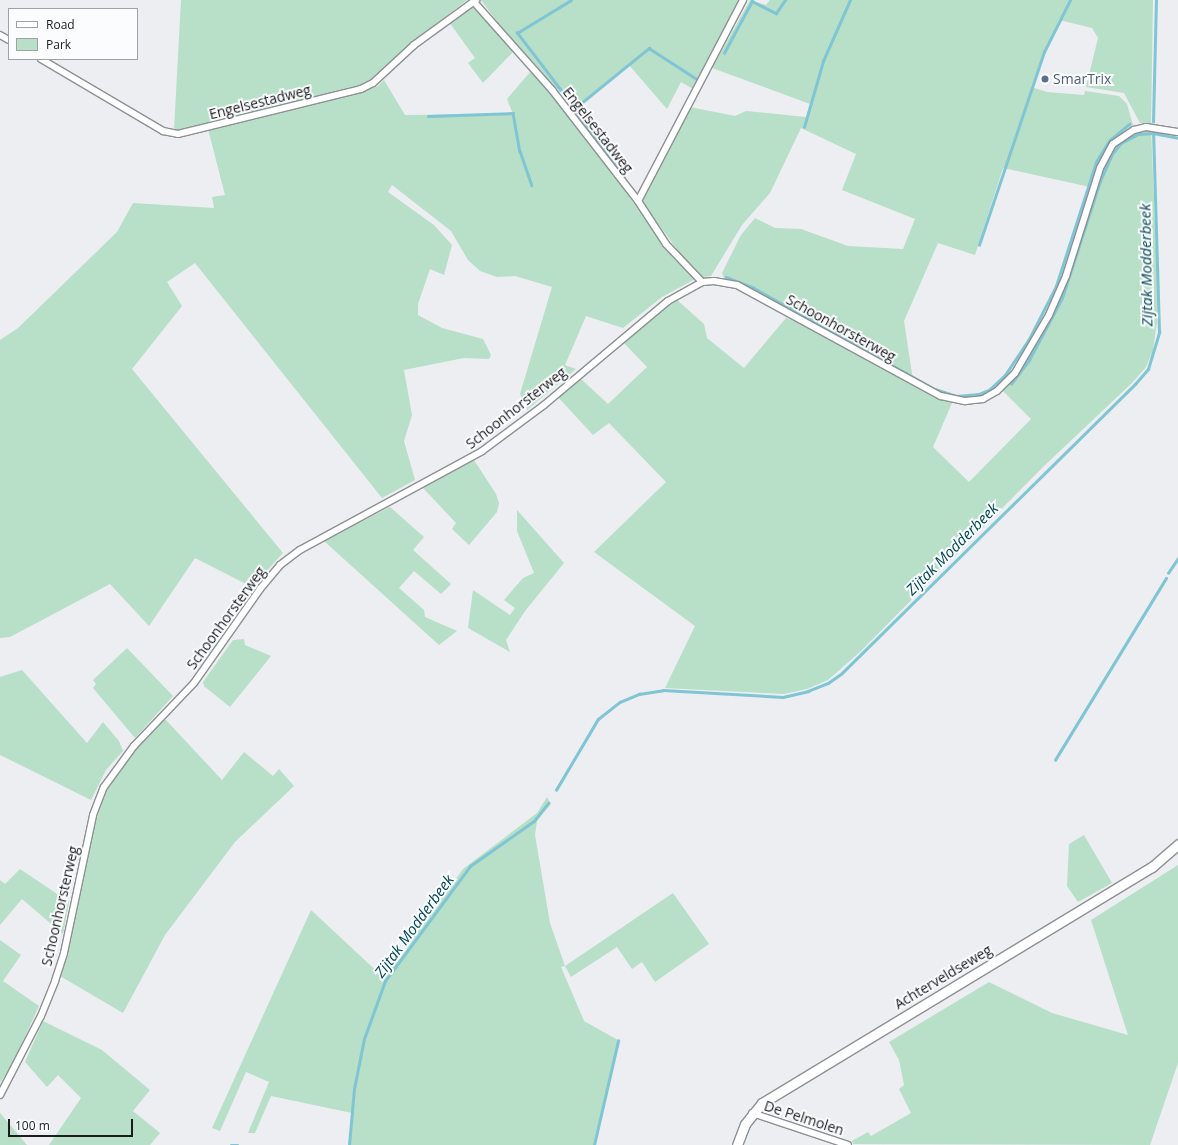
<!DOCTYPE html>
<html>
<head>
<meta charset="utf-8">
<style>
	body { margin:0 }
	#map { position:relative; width:1178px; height:1145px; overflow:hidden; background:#eceef2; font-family:"Open Sans",sans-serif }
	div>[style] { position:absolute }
	.green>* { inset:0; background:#b8dfc8 }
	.stream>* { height:2.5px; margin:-1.25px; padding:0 1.25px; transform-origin:1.25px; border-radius:1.25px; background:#7fc5d3 }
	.roads { filter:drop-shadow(1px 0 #8e9093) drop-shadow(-1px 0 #8e9093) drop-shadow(0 1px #8e9093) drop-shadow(0 -1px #8e9093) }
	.street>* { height:6px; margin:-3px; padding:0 3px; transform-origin:3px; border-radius:3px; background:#fff }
	.secondary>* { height:9px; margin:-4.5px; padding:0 4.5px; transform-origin:4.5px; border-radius:4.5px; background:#fff }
	.dots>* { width:11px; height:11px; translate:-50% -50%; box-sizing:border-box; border:2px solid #fafcfe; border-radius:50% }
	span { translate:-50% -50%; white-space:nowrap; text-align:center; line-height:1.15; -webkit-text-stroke:4px #fafcfe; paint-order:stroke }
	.service-label { font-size:14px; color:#4e5e75 }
	.left { translate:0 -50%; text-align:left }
	.street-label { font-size:14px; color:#1b1c1d }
	.water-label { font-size:15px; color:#034651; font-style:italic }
	.legend { position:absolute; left:8px; top:8px; width:130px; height:52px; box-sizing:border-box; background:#fafcfe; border:1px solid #a1a2a4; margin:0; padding:5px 7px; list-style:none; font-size:12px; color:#1b1c1d }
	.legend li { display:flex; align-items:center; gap:8px; height:20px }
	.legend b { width:20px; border:1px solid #a1a2a4 }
	.scale { position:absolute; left:8px; top:1119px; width:125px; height:18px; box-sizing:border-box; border:2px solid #1b1c1d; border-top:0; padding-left:5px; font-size:12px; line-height:14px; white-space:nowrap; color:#1b1c1d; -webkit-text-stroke:3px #fafcfe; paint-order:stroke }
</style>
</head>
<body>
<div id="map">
	<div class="green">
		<i style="clip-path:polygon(181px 0,467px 0,407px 46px,380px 74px,367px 84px,178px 130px,174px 130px)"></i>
		<i style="clip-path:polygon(481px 0,742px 0,693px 89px,681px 82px,667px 109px,629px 65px,576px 110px,504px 31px)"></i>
		<i style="clip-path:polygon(750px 0,766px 5px,770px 0,1153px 0,1151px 124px,1140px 123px,1124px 93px,1086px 87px,1098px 38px,1092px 28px,1059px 20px,1031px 87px,1047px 92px,1084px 95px,1085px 91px,1119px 96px,1127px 104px,1133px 125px,1104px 154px,1090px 187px,1003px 168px,975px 255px,938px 243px,904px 321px,913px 380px,725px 280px,722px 273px,741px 235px,755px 218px,775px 228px,801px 229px,848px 246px,903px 249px,915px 219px,842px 190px,856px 154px,801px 128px,770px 193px,742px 225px,711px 276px,703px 277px,687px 263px,642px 202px,690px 107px,735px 116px,746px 111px,806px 117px,810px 104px,712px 68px)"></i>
		<i style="clip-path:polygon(471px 7px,477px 9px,513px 52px,483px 83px,468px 63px,475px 58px,449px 22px)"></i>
		<i style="clip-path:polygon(531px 71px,546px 86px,591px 143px,673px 258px,695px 279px,662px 297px,623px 328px,586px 316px,565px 365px,576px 369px,527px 410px,520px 394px,552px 287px,515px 276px,497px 277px,480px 271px,468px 260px,451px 231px,392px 185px,388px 192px,434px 225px,452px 245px,444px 275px,430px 269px,418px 304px,418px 315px,442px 328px,483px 339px,491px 355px,489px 359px,464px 358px,404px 370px,412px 415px,404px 441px,415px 480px,382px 498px,195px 263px,167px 282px,182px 306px,132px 369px,283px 553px,252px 587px,195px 558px,149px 626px,110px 584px,10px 637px,0 638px,0 340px,18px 328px,117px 232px,133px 203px,214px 208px,212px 197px,225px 195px,208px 129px,363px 91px,378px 86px,384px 80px,405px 115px,513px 114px,507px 99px)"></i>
		<i style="clip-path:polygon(1151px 129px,1157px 270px,1157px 322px,1153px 350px,1146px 367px,1133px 382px,1043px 467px,861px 651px,828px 680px,807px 689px,784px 694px,665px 688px,695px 626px,594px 552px,666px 482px,609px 423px,593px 435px,557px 396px,580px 378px,608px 404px,647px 367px,623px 342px,676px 299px,704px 324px,707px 338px,744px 368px,786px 318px,805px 325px,919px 388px,952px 403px,933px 447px,969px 482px,1031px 419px,1003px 391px,1027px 358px,1052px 315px,1097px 182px,1110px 154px,1134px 133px)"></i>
		<i style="clip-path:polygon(474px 460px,496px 494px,499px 503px,497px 512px,469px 545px,452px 529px,456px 523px,423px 488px)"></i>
		<i style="clip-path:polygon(390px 507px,424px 537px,413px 550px,451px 584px,441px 594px,414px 571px,399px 588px,424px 610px,425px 617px,457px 631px,439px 645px,324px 541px)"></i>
		<i style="clip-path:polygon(517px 510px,564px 563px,525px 611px,506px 640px,510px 652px,468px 628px,473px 590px,510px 615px,515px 608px,504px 600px,523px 578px,534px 573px,517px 531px)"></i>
		<i style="clip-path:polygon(244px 639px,245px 645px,271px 656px,230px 707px,204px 686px,203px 682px,233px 640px)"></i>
		<i style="clip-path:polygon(127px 648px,173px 696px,135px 738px,93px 688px,96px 684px,93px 680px)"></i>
		<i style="clip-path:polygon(22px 670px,87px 743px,103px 722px,119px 741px,123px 751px,106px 770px,91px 800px,0 755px,0 677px)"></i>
		<i style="clip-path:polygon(165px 719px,222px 780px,244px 752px,273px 776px,279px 769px,294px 786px,235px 842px,165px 935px,123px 1013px,60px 976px,74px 923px,83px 865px,106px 788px,133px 751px)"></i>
		<i style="clip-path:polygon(547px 797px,551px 804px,537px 821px,535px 835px,550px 923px,565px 966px,673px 893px,709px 944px,655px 982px,642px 962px,632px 969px,617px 947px,571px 977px,565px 966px,561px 967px,584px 1021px,618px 1040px,594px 1145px,350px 1145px,352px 1113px,271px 1096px,255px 1133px,248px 1133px,269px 1082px,246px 1072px,220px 1131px,212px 1128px,311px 910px,384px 978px,463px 869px,537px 813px)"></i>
		<i style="clip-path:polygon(1084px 835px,1112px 883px,1078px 902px,1067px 886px,1069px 844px)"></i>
		<i style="clip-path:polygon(1178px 865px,1178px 1063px,1150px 1145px,853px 1144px,852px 1141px,868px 1132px,871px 1136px,911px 1113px,899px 1089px,904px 1085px,899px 1060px,889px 1042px,989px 982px,1052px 1013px,1128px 1035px,1091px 920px)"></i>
		<i style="clip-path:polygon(20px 869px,69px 902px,63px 934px,22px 899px,0 925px,0 880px,5px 884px)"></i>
		<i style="clip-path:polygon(0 940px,21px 955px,3px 981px,39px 1006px,13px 1063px,0 1083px)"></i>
		<i style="clip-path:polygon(43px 1021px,102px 1050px,150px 1090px,133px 1111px,160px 1133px,150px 1145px,49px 1145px,81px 1098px,58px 1075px,47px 1087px,25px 1062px)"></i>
		<i style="clip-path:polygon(0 1113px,27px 1145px,0 1145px)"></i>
	</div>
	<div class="stream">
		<i style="left:724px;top:53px;width:59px;rotate:-61.7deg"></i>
		<i style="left:752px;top:1px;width:27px;rotate:27deg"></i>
		<i style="left:776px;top:13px;width:16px;rotate:-55deg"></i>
		<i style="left:566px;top:97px;width:81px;rotate:-127.4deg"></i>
		<i style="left:517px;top:33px;width:63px;rotate:-31.4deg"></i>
		<i style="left:428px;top:116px;width:85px;rotate:-2deg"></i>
		<i style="left:513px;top:113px;width:39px;rotate:80deg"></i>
		<i style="left:520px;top:151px;width:36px;rotate:71deg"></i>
		<i style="left:1153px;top:122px;width:122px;rotate:-88.6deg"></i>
		<i style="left:804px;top:127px;width:69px;rotate:-73.9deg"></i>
		<i style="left:823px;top:61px;width:67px;rotate:-66.1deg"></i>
		<i style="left:624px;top:178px;width:85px;rotate:-125.9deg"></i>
		<i style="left:574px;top:109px;width:97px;rotate:-39.1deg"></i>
		<i style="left:649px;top:48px;width:57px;rotate:32.9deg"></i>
		<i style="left:979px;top:245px;width:204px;rotate:-71.4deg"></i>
		<i style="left:1044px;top:52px;width:58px;rotate:-63.4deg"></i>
		<i style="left:726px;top:277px;width:30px;rotate:21deg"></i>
		<i style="left:754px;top:288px;width:207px;rotate:29.2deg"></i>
		<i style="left:935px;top:389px;width:22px;rotate:18deg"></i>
		<i style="left:956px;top:396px;width:23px;rotate:-5deg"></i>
		<i style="left:979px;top:394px;width:11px;rotate:-22deg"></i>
		<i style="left:989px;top:390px;width:22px;rotate:-43deg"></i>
		<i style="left:1005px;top:375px;width:43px;rotate:-56.3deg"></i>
		<i style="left:1029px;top:339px;width:59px;rotate:-63deg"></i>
		<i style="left:1056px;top:286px;width:130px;rotate:-72.1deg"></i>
		<i style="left:1096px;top:162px;width:26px;rotate:-58deg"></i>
		<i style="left:1110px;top:140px;width:25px;rotate:-40deg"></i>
		<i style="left:1011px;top:384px;width:30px;rotate:-53deg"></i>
		<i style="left:1029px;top:360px;width:70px;rotate:-62deg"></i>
		<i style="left:1062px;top:298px;width:123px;rotate:-72deg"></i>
		<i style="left:1100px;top:181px;width:30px;rotate:-66deg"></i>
		<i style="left:1112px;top:154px;width:14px;rotate:-51deg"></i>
		<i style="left:1121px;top:143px;width:19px;rotate:-28deg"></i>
		<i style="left:1138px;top:134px;width:15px;rotate:-4deg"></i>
		<i style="left:1153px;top:133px;width:25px;rotate:11deg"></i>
		<i style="left:1168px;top:573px;width:18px;rotate:-56deg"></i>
		<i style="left:1055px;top:760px;width:213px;rotate:-58.6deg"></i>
		<i style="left:556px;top:790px;width:82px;rotate:-59.4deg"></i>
		<i style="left:598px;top:719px;width:28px;rotate:-38deg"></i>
		<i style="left:620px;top:702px;width:21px;rotate:-23deg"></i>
		<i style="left:639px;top:694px;width:24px;rotate:-9deg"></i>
		<i style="left:663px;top:690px;width:120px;rotate:3.3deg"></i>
		<i style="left:783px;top:697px;width:26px;rotate:-13deg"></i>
		<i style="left:808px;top:691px;width:22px;rotate:-22deg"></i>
		<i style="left:828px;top:683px;width:16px;rotate:-35deg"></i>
		<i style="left:841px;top:674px;width:413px;rotate:-44.6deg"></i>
		<i style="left:1135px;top:384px;width:20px;rotate:-49deg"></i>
		<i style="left:1148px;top:369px;width:39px;rotate:-73deg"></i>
		<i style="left:1159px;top:332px;width:200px;rotate:-91.7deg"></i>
		<i style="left:231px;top:1145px;width:7px"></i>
		<i style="left:349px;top:1145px;width:56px;rotate:-84.9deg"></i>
		<i style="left:354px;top:1089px;width:51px;rotate:-78.7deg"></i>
		<i style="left:364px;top:1039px;width:62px;rotate:-70.1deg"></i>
		<i style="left:385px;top:981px;width:143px;rotate:-53.5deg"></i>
		<i style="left:470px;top:866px;width:78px;rotate:-35.1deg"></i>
		<i style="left:534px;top:821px;width:23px;rotate:-52deg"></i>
		<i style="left:594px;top:1145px;width:107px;rotate:-77deg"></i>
	</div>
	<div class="roads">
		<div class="street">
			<i style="left:474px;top:2px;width:118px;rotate:48.4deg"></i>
			<i style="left:552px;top:90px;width:140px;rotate:52.2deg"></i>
			<i style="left:638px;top:201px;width:51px;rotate:56.9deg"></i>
			<i style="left:666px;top:244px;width:52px;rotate:46.5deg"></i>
			<i style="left:0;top:35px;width:10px;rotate:29deg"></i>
			<i style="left:41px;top:59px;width:142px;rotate:30.5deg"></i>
			<i style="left:163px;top:131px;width:15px;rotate:11deg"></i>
			<i style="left:178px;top:134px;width:188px;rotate:-13.8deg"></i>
			<i style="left:361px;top:89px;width:13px;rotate:-27deg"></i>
			<i style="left:373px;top:83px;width:56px;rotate:-42.8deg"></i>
			<i style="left:414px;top:45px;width:77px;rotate:-36deg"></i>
			<i style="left:638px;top:201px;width:227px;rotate:-62.4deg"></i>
			<i style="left:0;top:1095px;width:89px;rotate:-62.6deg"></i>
			<i style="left:41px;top:1016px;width:38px;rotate:-68deg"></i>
			<i style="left:55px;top:981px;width:29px;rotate:-72deg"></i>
			<i style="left:64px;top:953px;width:141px;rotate:-78.1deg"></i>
			<i style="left:93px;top:815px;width:30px;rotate:-69deg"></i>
			<i style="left:104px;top:787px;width:51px;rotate:-53.8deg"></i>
			<i style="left:134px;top:746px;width:87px;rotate:-46.4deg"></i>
			<i style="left:194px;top:683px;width:115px;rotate:-54.9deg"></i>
			<i style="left:260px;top:589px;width:31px;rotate:-50deg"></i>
			<i style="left:280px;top:565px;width:25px;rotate:-37deg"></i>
			<i style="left:300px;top:550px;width:207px;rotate:-28.5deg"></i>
			<i style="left:482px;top:451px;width:77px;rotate:-36.6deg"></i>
			<i style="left:544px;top:405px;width:162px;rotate:-40deg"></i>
			<i style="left:668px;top:301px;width:39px;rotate:-29deg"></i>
			<i style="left:702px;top:282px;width:12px;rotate:-5deg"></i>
			<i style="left:714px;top:281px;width:23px;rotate:10deg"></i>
			<i style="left:737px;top:285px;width:232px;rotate:28.6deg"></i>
			<i style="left:941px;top:396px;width:25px;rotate:12deg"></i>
			<i style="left:965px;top:401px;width:18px;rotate:-6deg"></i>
			<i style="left:983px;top:399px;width:16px;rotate:-30deg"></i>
			<i style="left:997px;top:391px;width:25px;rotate:-45deg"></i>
			<i style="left:1015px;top:373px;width:67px;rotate:-59.6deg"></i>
			<i style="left:1049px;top:315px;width:43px;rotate:-66.4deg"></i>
			<i style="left:1066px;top:276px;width:113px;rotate:-72.5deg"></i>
			<i style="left:1100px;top:168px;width:27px;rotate:-62deg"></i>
			<i style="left:1113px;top:144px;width:25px;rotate:-34deg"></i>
			<i style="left:1134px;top:130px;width:12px;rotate:-14deg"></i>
			<i style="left:1146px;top:127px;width:32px;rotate:9deg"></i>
			<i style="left:752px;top:1113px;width:101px;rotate:18.4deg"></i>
		</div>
		<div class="secondary">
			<i style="left:737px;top:1145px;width:22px;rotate:-69deg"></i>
			<i style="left:745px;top:1124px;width:27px;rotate:-51deg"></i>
			<i style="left:762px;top:1103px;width:456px;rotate:-31.2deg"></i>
			<i style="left:1152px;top:867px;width:35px;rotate:-41deg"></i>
		</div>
	</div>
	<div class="dots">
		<i style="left:1045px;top:79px;background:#5c6f8a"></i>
	</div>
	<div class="service-label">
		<span class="left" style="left:1053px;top:79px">SmarTrix</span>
	</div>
	<div class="street-label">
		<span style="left:260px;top:102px;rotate:-14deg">Engelsestadweg</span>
		<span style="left:598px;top:130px;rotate:52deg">Engelsestadweg</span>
		<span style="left:841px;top:328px;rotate:29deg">Schoonhorsterweg</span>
		<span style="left:516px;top:408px;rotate:-38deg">Schoonhorsterweg</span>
		<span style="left:226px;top:618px;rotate:-54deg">Schoonhorsterweg</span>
		<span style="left:60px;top:906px;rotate:-77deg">Schoonhorsterweg</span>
		<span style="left:943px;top:977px;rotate:-31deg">Achterveldseweg</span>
		<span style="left:804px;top:1118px;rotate:18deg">De Pelmolen</span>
	</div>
	<div class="water-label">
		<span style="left:1146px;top:265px;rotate:-91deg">Zijtak Modderbeek</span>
		<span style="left:952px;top:549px;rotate:-45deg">Zijtak Modderbeek</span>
		<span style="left:414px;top:926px;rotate:-54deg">Zijtak Modderbeek</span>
	</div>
	<ul class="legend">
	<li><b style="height:5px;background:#fff"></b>Road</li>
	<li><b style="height:11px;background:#b8dfc8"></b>Park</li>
	</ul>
	<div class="scale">100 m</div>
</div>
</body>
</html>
